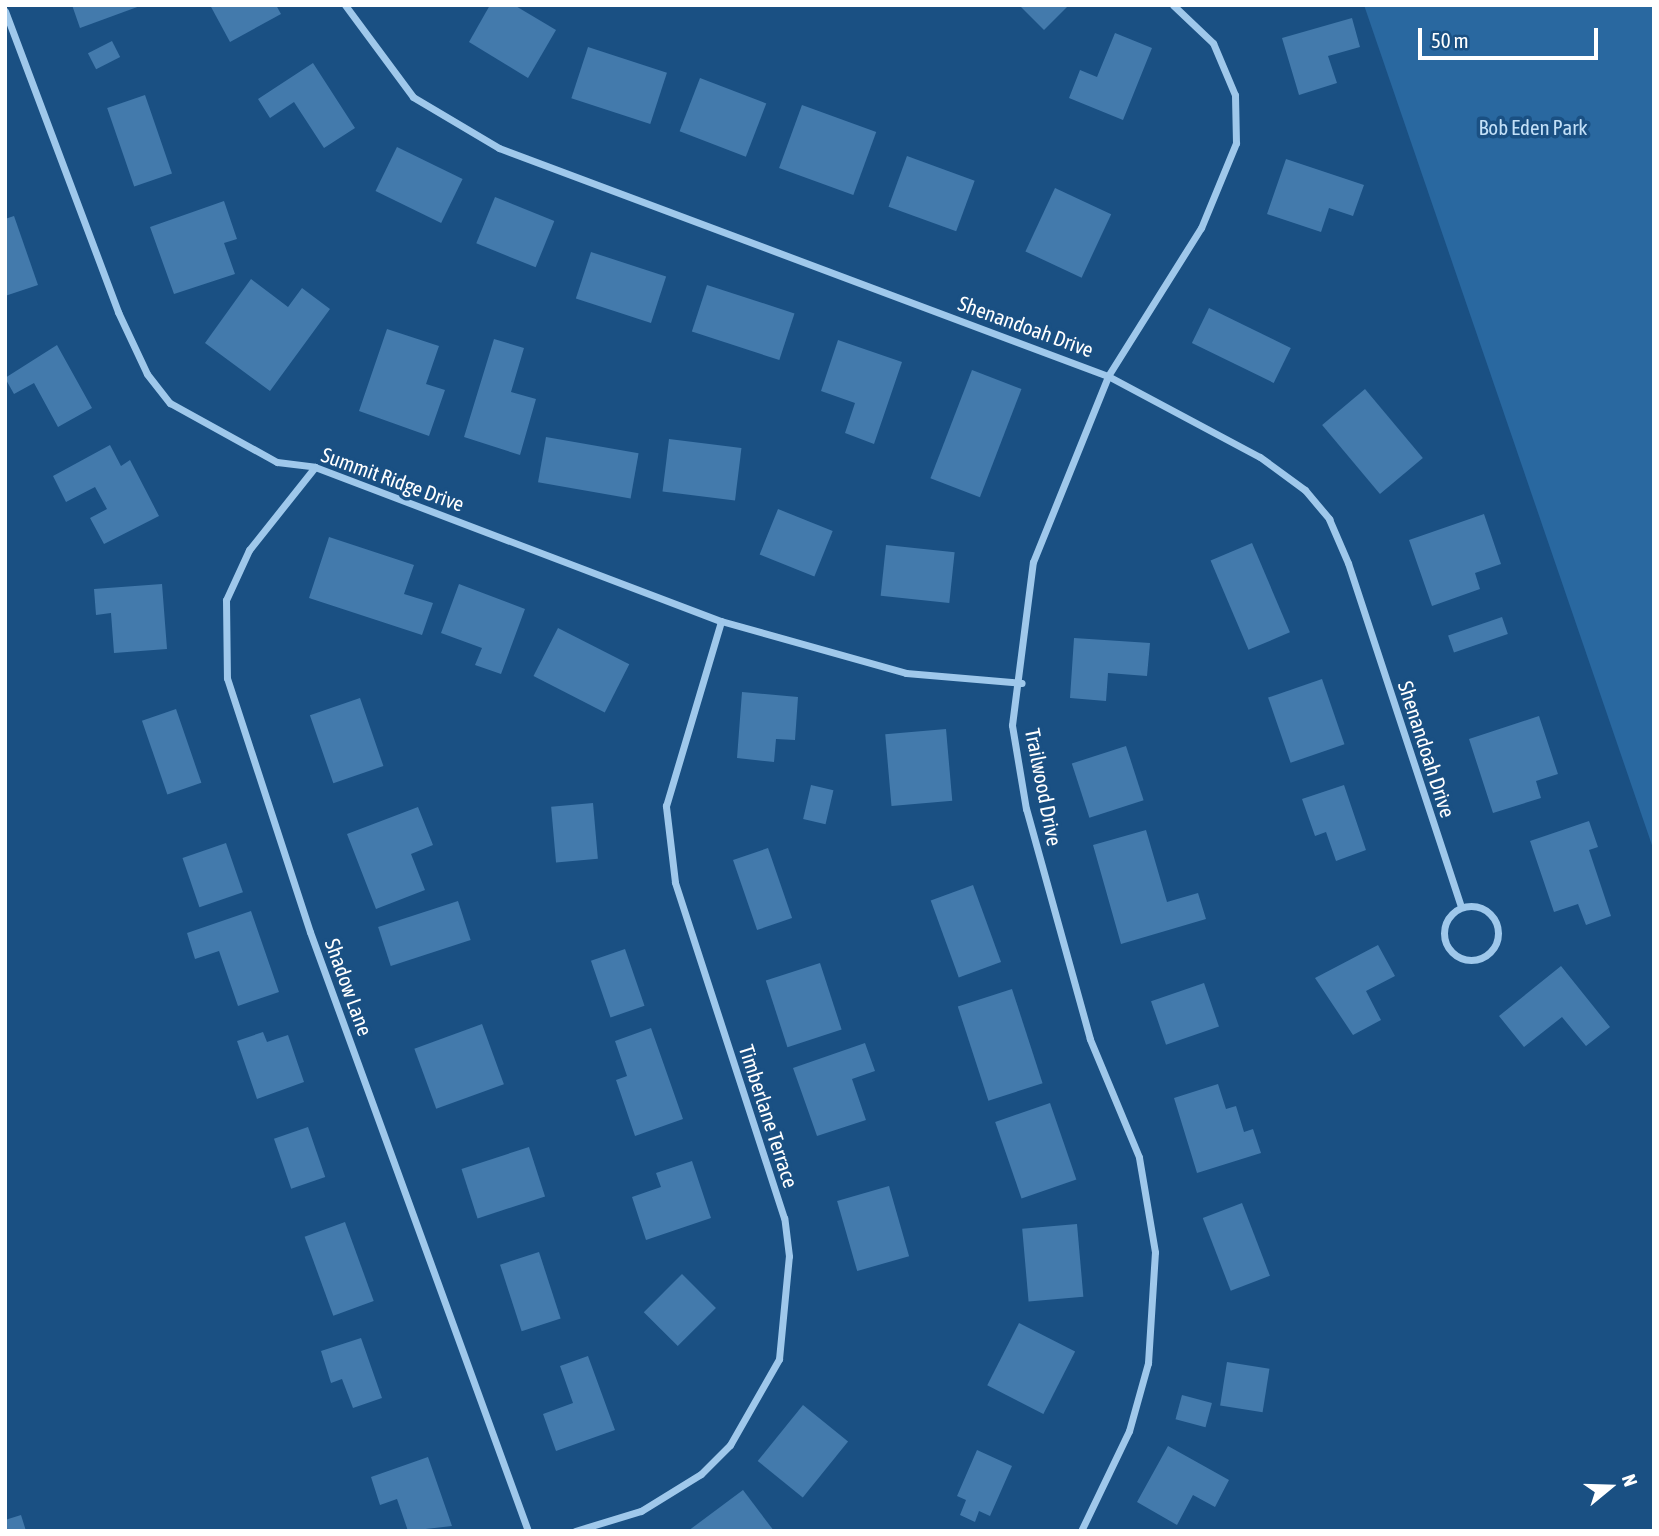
<!DOCTYPE html>
<html>
<head>
<meta charset="utf-8">
<style>
	body { margin:0 }
	#map { position:relative; width:1659px; height:1536px; overflow:hidden; background:#1a5083; font-family:"Asap Condensed",sans-serif }
	div>[style] { position:absolute }
	.green>* { inset:0; background:#2968a0 }
	.building>* { inset:0; background:#437aac; transform-origin:0 0 }
	.minor>* { height:7px; margin:-3.5px; padding:0 3.5px; transform-origin:3.5px; border-radius:3.5px; background:#9fc8eb }
	.minor>.ring { margin:-3.5px; padding:0; box-sizing:content-box; background:none; border:7px solid #9fc8eb; border-radius:50% }
	span { translate:-50% -50%; white-space:nowrap; text-align:center; line-height:1.15; -webkit-text-stroke:7px #1a5083; paint-order:stroke }
	.park-label { font-size:21px; color:#c3e0f8 }
	.street-label { font-size:21px; color:#fff }
	.frame { position:absolute; inset:0; border:7px solid #fff; pointer-events:none }
	.north { position:absolute; left:1575px; top:1452px; width:70px; height:70px; -webkit-text-stroke:5px #1a5083; paint-order:stroke; rotate:71deg; font-size:19px; font-weight:700; line-height:28px; text-align:center; color:#fff }
	.north::after { content:''; display:block; margin:auto; width:24px; height:32px; background:#fff; clip-path:polygon(50% 0,100% 100%,50% 72%,0 100%) }
	.scale { position:absolute; left:1418px; top:28px; width:180px; height:32px; box-sizing:border-box; border:4px solid #fff; border-top:0; padding-left:9px; font-size:21px; line-height:24px; white-space:nowrap; color:#fff; -webkit-text-stroke:5px #1a5083; paint-order:stroke }
</style>
</head>
<body>
<div id="map">
	<div class="green">
		<i style="clip-path:polygon(1364px 5px,1654px 5px,1654px 851px)"></i>
	</div>
	<div class="building">
		<i style="clip-path:polygon(72px 5px,140px 5px,140px 6px,80px 28px)"></i>
		<i style="clip-path:polygon(210px 5px,276px 5px,281px 14px,230px 42px)"></i>
		<i style="clip-path:polygon(490px 5px,514px 5px,556px 30px,528px 78px,469px 42px)"></i>
		<i style="clip-path:polygon(1019px 5px,1069px 5px,1044px 30px)"></i>
		<i style="clip-path:polygon(1352px 18px,1360px 47px,1328px 56px,1337px 83px,1299px 95px,1282px 38px)"></i>
		<i style="clip-path:polygon(1115px 33px,1152px 48px,1123px 120px,1069px 98px,1080px 70px,1097px 77px)"></i>
		<i style="left:112px;top:41px;width:18px;height:27px;rotate:63deg"></i>
		<i style="left:588px;top:47px;width:83px;height:54px;rotate:18deg"></i>
		<i style="clip-path:polygon(313px 63px,355px 128px,324px 148px,294px 102px,270px 118px,258px 99px)"></i>
		<i style="left:700px;top:78px;width:71px;height:57px;rotate:21deg"></i>
		<i style="left:145px;top:95px;width:83px;height:40px;rotate:71deg"></i>
		<i style="left:802px;top:105px;width:79px;height:67px;rotate:20deg"></i>
		<i style="left:397px;top:147px;width:73px;height:49px;rotate:26deg"></i>
		<i style="left:907px;top:156px;width:72px;height:54px;rotate:20deg"></i>
		<i style="clip-path:polygon(1286px 159px,1364px 185px,1353px 216px,1329px 208px,1321px 232px,1267px 214px)"></i>
		<i style="left:1055px;top:188px;width:62px;height:70px;rotate:25deg"></i>
		<i style="left:495px;top:197px;width:64px;height:50px;rotate:22deg"></i>
		<i style="clip-path:polygon(224px 201px,237px 239px,224px 243px,235px 274px,174px 294px,150px 227px)"></i>
		<i style="clip-path:polygon(14px 216px,38px 285px,5px 296px,5px 219px)"></i>
		<i style="left:591px;top:252px;width:79px;height:49px;rotate:18deg"></i>
		<i style="clip-path:polygon(251px 279px,288px 307px,302px 288px,330px 309px,270px 391px,205px 343px)"></i>
		<i style="left:707px;top:285px;width:92px;height:49px;rotate:18deg"></i>
		<i style="left:1209px;top:308px;width:91px;height:39px;rotate:26deg"></i>
		<i style="clip-path:polygon(387px 329px,439px 346px,426px 384px,445px 390px,429px 436px,359px 411px)"></i>
		<i style="clip-path:polygon(494px 339px,524px 348px,511px 392px,536px 399px,520px 455px,464px 437px)"></i>
		<i style="clip-path:polygon(838px 340px,902px 362px,874px 444px,845px 433px,855px 403px,821px 391px)"></i>
		<i style="clip-path:polygon(57px 345px,92px 408px,58px 427px,34px 383px,14px 394px,5px 378px)"></i>
		<i style="left:972px;top:370px;width:53px;height:116px;rotate:21deg"></i>
		<i style="left:1365px;top:389px;width:90px;height:56px;rotate:50deg"></i>
		<i style="left:546px;top:437px;width:94px;height:46px;rotate:10deg"></i>
		<i style="left:669px;top:439px;width:73px;height:53px;rotate:7deg"></i>
		<i style="clip-path:polygon(110px 445px,121px 466px,130px 460px,159px 516px,104px 544px,90px 518px,107px 509px,95px 487px,66px 502px,53px 476px)"></i>
		<i style="left:778px;top:509px;width:59px;height:49px;rotate:22deg"></i>
		<i style="clip-path:polygon(1484px 514px,1501px 564px,1475px 573px,1480px 589px,1432px 606px,1409px 540px)"></i>
		<i style="clip-path:polygon(329px 537px,414px 565px,404px 594px,433px 603px,422px 635px,309px 598px)"></i>
		<i style="left:1252px;top:543px;width:97px;height:45px;rotate:67deg"></i>
		<i style="left:886px;top:545px;width:69px;height:51px;rotate:6deg"></i>
		<i style="clip-path:polygon(162px 584px,167px 649px,114px 653px,111px 613px,96px 615px,94px 589px)"></i>
		<i style="clip-path:polygon(459px 584px,525px 609px,501px 674px,475px 665px,482px 648px,441px 633px)"></i>
		<i style="left:1502px;top:617px;width:18px;height:57px;rotate:71deg"></i>
		<i style="left:558px;top:628px;width:80px;height:54px;rotate:27deg"></i>
		<i style="clip-path:polygon(1074px 638px,1150px 643px,1147px 676px,1108px 673px,1106px 701px,1070px 698px)"></i>
		<i style="left:1322px;top:679px;width:69px;height:57px;rotate:71deg"></i>
		<i style="clip-path:polygon(742px 692px,798px 697px,795px 740px,776px 739px,774px 762px,737px 758px)"></i>
		<i style="left:360px;top:698px;width:72px;height:53px;rotate:71deg"></i>
		<i style="left:176px;top:709px;width:78px;height:36px;rotate:71deg"></i>
		<i style="clip-path:polygon(1539px 716px,1558px 774px,1536px 781px,1541px 798px,1493px 813px,1469px 739px)"></i>
		<i style="left:946px;top:729px;width:72px;height:61px;rotate:85deg"></i>
		<i style="left:1126px;top:746px;width:57px;height:57px;rotate:72deg"></i>
		<i style="left:811px;top:785px;width:23px;height:35px;rotate:13deg"></i>
		<i style="clip-path:polygon(1344px 785px,1366px 850px,1336px 861px,1326px 832px,1315px 836px,1302px 799px)"></i>
		<i style="left:593px;top:803px;width:56px;height:42px;rotate:85deg"></i>
		<i style="clip-path:polygon(418px 807px,433px 845px,411px 854px,425px 890px,376px 909px,347px 834px)"></i>
		<i style="clip-path:polygon(1589px 821px,1598px 847px,1589px 850px,1611px 916px,1586px 925px,1578px 904px,1554px 912px,1530px 841px)"></i>
		<i style="clip-path:polygon(1146px 830px,1167px 902px,1198px 893px,1206px 919px,1121px 944px,1093px 845px)"></i>
		<i style="left:226px;top:843px;width:52px;height:46px;rotate:71deg"></i>
		<i style="left:768px;top:848px;width:74px;height:37px;rotate:71deg"></i>
		<i style="left:973px;top:885px;width:82px;height:45px;rotate:70deg"></i>
		<i style="left:458px;top:901px;width:41px;height:84px;rotate:72deg"></i>
		<i style="clip-path:polygon(251px 911px,279px 992px,238px 1006px,219px 951px,195px 959px,187px 933px)"></i>
		<i style="clip-path:polygon(1378px 945px,1395px 976px,1366px 991px,1381px 1020px,1353px 1035px,1315px 978px)"></i>
		<i style="left:625px;top:949px;width:60px;height:36px;rotate:71deg"></i>
		<i style="left:820px;top:963px;width:70px;height:57px;rotate:72deg"></i>
		<i style="clip-path:polygon(1561px 966px,1610px 1027px,1586px 1046px,1562px 1017px,1524px 1047px,1499px 1016px)"></i>
		<i style="left:1204px;top:983px;width:46px;height:56px;rotate:71deg"></i>
		<i style="left:1012px;top:989px;width:99px;height:57px;rotate:72deg"></i>
		<i style="left:482px;top:1024px;width:64px;height:72px;rotate:70deg"></i>
		<i style="clip-path:polygon(651px 1028px,683px 1119px,635px 1136px,616px 1080px,627px 1076px,615px 1041px)"></i>
		<i style="clip-path:polygon(263px 1032px,267px 1042px,288px 1035px,304px 1082px,257px 1099px,237px 1041px)"></i>
		<i style="clip-path:polygon(865px 1043px,875px 1071px,852px 1079px,866px 1120px,817px 1136px,793px 1068px)"></i>
		<i style="clip-path:polygon(1218px 1084px,1226px 1109px,1236px 1106px,1244px 1132px,1253px 1129px,1261px 1153px,1197px 1173px,1174px 1098px)"></i>
		<i style="left:1050px;top:1103px;width:81px;height:58px;rotate:71deg"></i>
		<i style="left:308px;top:1127px;width:53px;height:36px;rotate:71deg"></i>
		<i style="left:529px;top:1147px;width:52px;height:71px;rotate:72deg"></i>
		<i style="clip-path:polygon(692px 1161px,711px 1218px,646px 1240px,632px 1197px,661px 1187px,656px 1173px)"></i>
		<i style="left:889px;top:1186px;width:73px;height:54px;rotate:74deg"></i>
		<i style="left:1242px;top:1203px;width:78px;height:42px;rotate:69deg"></i>
		<i style="left:345px;top:1222px;width:84px;height:43px;rotate:70deg"></i>
		<i style="left:1077px;top:1224px;width:73px;height:55px;rotate:85deg"></i>
		<i style="left:539px;top:1252px;width:70px;height:41px;rotate:72deg"></i>
		<i style="left:682px;top:1274px;width:48px;height:54px;rotate:45deg"></i>
		<i style="left:1019px;top:1323px;width:63px;height:70px;rotate:27deg"></i>
		<i style="clip-path:polygon(361px 1338px,382px 1398px,353px 1408px,342px 1379px,331px 1383px,321px 1351px)"></i>
		<i style="clip-path:polygon(588px 1356px,615px 1430px,556px 1451px,543px 1414px,573px 1403px,560px 1366px)"></i>
		<i style="left:1227px;top:1362px;width:43px;height:44px;rotate:9deg"></i>
		<i style="left:1182px;top:1395px;width:31px;height:25px;rotate:15deg"></i>
		<i style="left:803px;top:1405px;width:58px;height:72px;rotate:39deg"></i>
		<i style="clip-path:polygon(1168px 1446px,1229px 1480px,1215px 1507px,1193px 1495px,1177px 1525px,1137px 1502px)"></i>
		<i style="clip-path:polygon(977px 1450px,1012px 1466px,990px 1516px,979px 1511px,975px 1522px,960px 1515px,966px 1500px,957px 1496px)"></i>
		<i style="clip-path:polygon(428px 1457px,452px 1526px,408px 1531px,397px 1499px,380px 1505px,371px 1477px)"></i>
		<i style="clip-path:polygon(743px 1490px,774px 1531px,688px 1531px)"></i>
		<i style="clip-path:polygon(21px 1515px,26px 1531px,5px 1531px,5px 1520px)"></i>
	</div>
	<div class="minor">
		<i style="left:345px;top:5px;width:114px;rotate:53.5deg"></i>
		<i style="left:413px;top:97px;width:100px;rotate:30.7deg"></i>
		<i style="left:499px;top:148px;width:650px;rotate:20.53deg"></i>
		<i style="left:1108px;top:376px;width:172px;rotate:28.1deg"></i>
		<i style="left:1260px;top:457px;width:56px;rotate:36.3deg"></i>
		<i style="left:1305px;top:490px;width:38px;rotate:50deg"></i>
		<i style="left:1329px;top:519px;width:48px;rotate:66.6deg"></i>
		<i style="left:1348px;top:563px;width:362px;rotate:71.8deg"></i>
		<i style="left:5px;top:11px;width:322px;rotate:69.4deg"></i>
		<i style="left:118px;top:312px;width:68px;rotate:64.9deg"></i>
		<i style="left:147px;top:374px;width:37px;rotate:52deg"></i>
		<i style="left:170px;top:403px;width:122px;rotate:28.9deg"></i>
		<i style="left:277px;top:462px;width:38px;rotate:7deg"></i>
		<i style="left:315px;top:467px;width:434px;rotate:20.8deg"></i>
		<i style="left:721px;top:621px;width:192px;rotate:15.7deg"></i>
		<i style="left:906px;top:673px;width:116px;rotate:4.9deg"></i>
		<i style="left:315px;top:467px;width:106px;rotate:128.5deg"></i>
		<i style="left:249px;top:550px;width:55px;rotate:114.7deg"></i>
		<i style="left:226px;top:600px;width:78px;rotate:89.3deg"></i>
		<i style="left:227px;top:678px;width:267px;rotate:71.9deg"></i>
		<i style="left:310px;top:932px;width:637px;rotate:70deg"></i>
		<i class="ring" style="left:1444px;top:906px;width:47px;height:47px"></i>
		<i style="left:575px;top:1531px;width:69px;rotate:-16.9deg"></i>
		<i style="left:641px;top:1511px;width:70px;rotate:-31.7deg"></i>
		<i style="left:701px;top:1474px;width:41px;rotate:-45deg"></i>
		<i style="left:730px;top:1445px;width:99px;rotate:-60.3deg"></i>
		<i style="left:779px;top:1359px;width:103px;rotate:-84.5deg"></i>
		<i style="left:789px;top:1256px;width:38px;rotate:-97deg"></i>
		<i style="left:784px;top:1218px;width:353px;rotate:-108deg"></i>
		<i style="left:675px;top:882px;width:77px;rotate:-96.8deg"></i>
		<i style="left:666px;top:806px;width:193px;rotate:-73.4deg"></i>
		<i style="left:1081px;top:1531px;width:111px;rotate:-64.4deg"></i>
		<i style="left:1129px;top:1431px;width:71px;rotate:-74.4deg"></i>
		<i style="left:1148px;top:1363px;width:111px;rotate:-86.4deg"></i>
		<i style="left:1155px;top:1252px;width:96px;rotate:-99.6deg"></i>
		<i style="left:1139px;top:1157px;width:128px;rotate:-112.6deg"></i>
		<i style="left:1090px;top:1039px;width:239px;rotate:-105.5deg"></i>
		<i style="left:1026px;top:809px;width:85px;rotate:-99.5deg"></i>
		<i style="left:1012px;top:725px;width:164px;rotate:-82.7deg"></i>
		<i style="left:1033px;top:562px;width:201px;rotate:-68deg"></i>
		<i style="left:1108px;top:376px;width:175px;rotate:-57.9deg"></i>
		<i style="left:1201px;top:228px;width:92px;rotate:-67.6deg"></i>
		<i style="left:1236px;top:143px;width:48px;rotate:-91.2deg"></i>
		<i style="left:1235px;top:95px;width:56px;rotate:-112.9deg"></i>
		<i style="left:1213px;top:43px;width:55px;rotate:-136.5deg"></i>
	</div>
	<div class="park-label">
		<span style="left:1533px;top:127px">Bob Eden Park</span>
	</div>
	<div class="street-label">
		<span style="left:1026px;top:326px;rotate:20deg">Shenandoah Drive</span>
		<span style="left:393px;top:479px;rotate:20deg">Summit Ridge Drive</span>
		<span style="left:1427px;top:749px;rotate:72deg">Shenandoah Drive</span>
		<span style="left:1044px;top:787px;rotate:79deg">Trailwood Drive</span>
		<span style="left:349px;top:987px;rotate:70deg">Shadow Lane</span>
		<span style="left:769px;top:1116px;rotate:72deg">Timberlane Terrace</span>
	</div>
	<div class="frame"></div>
	<div class="north">N</div>
	<div class="scale">50 m</div>
</div>
</body>
</html>
